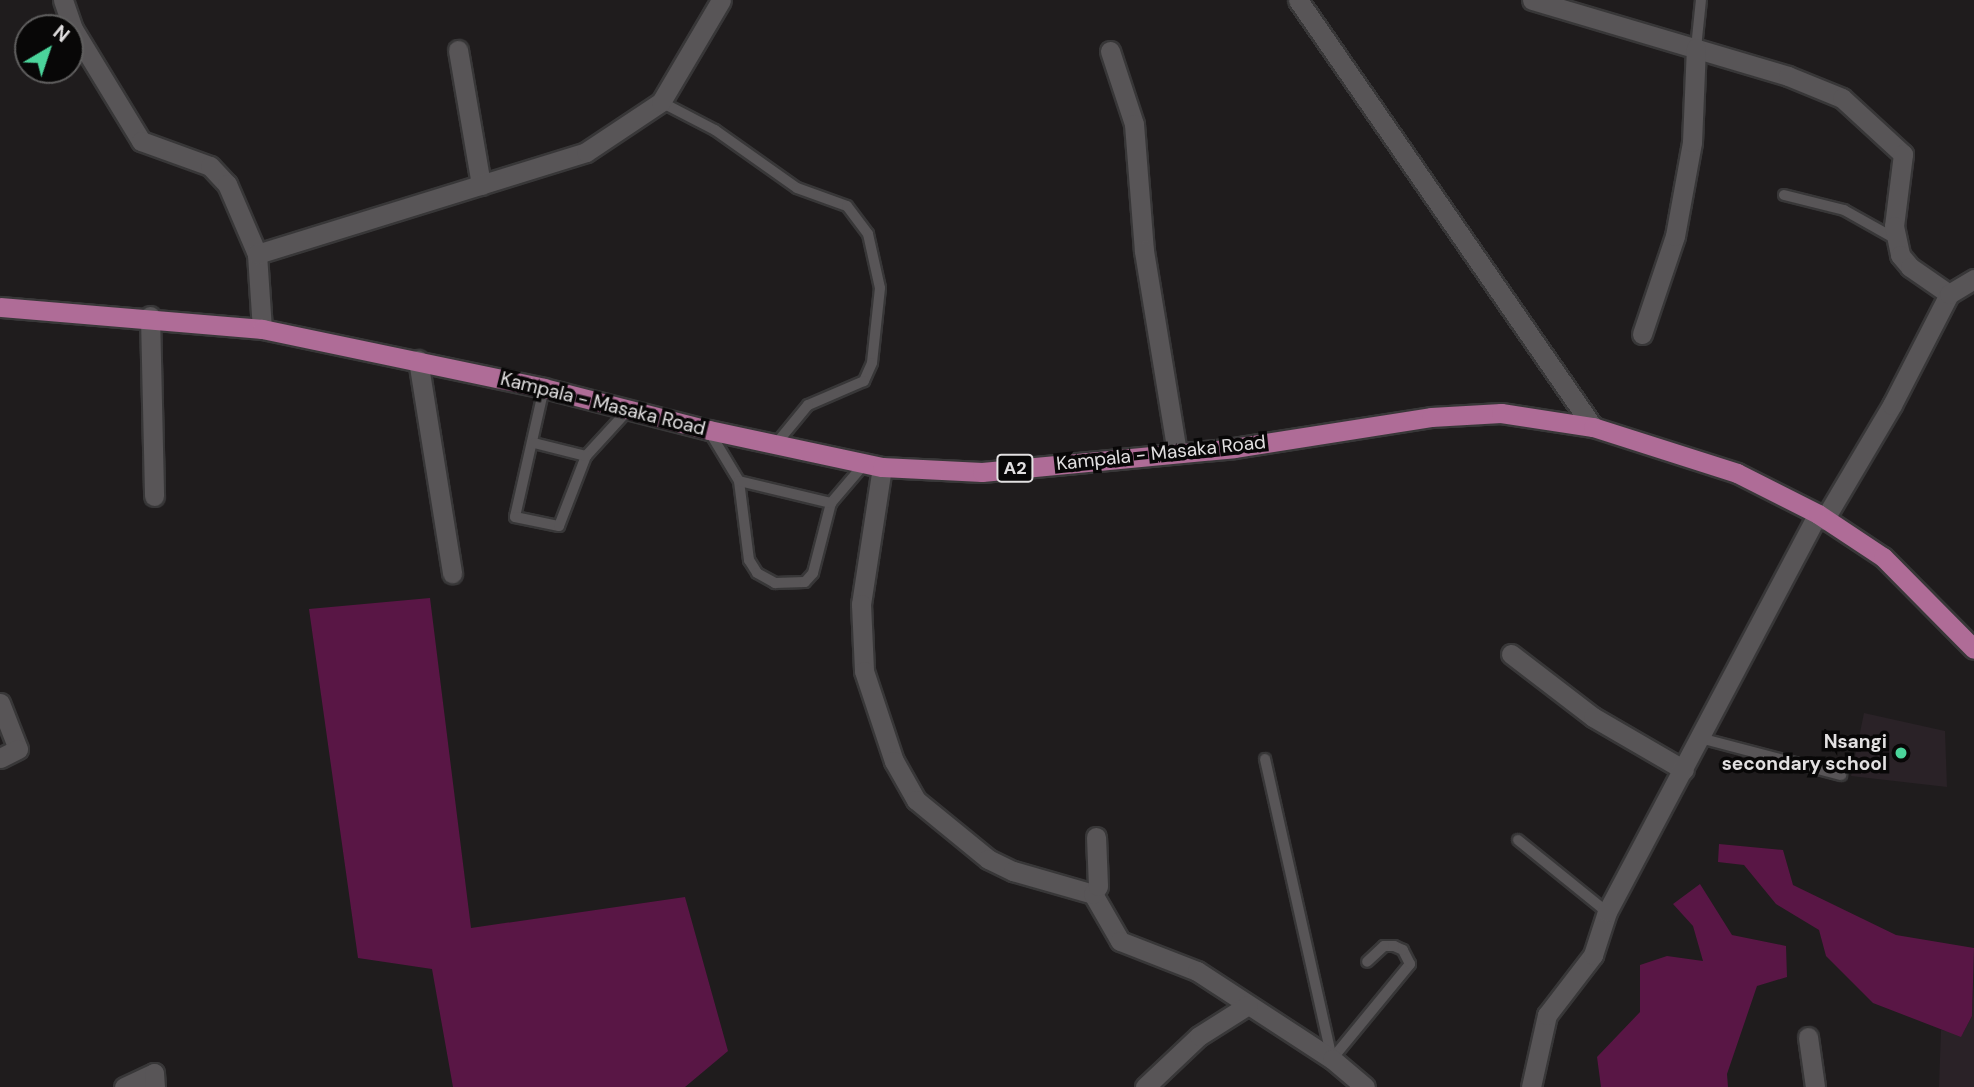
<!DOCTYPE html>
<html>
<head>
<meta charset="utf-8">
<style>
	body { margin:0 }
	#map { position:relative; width:1974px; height:1087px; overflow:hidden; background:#1f1c1d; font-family:"DM Sans",sans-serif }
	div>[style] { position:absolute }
	.built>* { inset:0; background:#2a2227 }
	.green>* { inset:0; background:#591645 }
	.roads { filter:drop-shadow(2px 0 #383738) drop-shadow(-2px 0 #383738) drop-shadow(0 2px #383738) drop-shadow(0 -2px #383738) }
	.service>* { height:10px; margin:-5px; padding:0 5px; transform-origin:5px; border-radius:5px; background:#585557 }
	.minor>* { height:19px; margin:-9.5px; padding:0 9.5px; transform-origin:9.5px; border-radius:9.5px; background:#585557 }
	.tertiary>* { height:19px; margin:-9.5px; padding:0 9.5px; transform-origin:9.5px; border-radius:9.5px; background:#585557 }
	.primary>* { height:19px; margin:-9.5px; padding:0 9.5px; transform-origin:9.5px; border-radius:9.5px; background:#af6c97 }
	.dots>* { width:19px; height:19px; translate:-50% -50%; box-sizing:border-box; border:4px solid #080707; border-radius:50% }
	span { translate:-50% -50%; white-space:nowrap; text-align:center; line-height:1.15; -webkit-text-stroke:7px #080707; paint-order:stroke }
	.shield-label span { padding:2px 5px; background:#080707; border:2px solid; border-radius:5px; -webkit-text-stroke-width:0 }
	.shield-label { font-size:18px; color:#e2e0e1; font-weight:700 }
	.street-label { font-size:19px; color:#e2e0e1 }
	.poi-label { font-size:19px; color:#e2e0e1; font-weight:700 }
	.right { translate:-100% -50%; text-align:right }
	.north { position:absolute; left:14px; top:14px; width:70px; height:70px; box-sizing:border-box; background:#080707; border:2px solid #5f5e5e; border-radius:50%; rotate:39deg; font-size:19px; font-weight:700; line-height:28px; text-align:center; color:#e2e0e1 }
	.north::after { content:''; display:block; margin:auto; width:24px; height:32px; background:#4bd49b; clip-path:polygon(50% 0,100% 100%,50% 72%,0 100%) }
</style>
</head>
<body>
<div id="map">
	<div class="built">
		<i style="clip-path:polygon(1864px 713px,1945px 731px,1947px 787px,1851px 776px)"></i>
		<i style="clip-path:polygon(1974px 981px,1974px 1087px,1939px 1087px,1941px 1030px,1963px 1033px,1972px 1016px)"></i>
	</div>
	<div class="green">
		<i style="clip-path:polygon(430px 598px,471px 928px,685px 897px,728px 1051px,685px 1087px,453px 1087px,432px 969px,358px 958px,309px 609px)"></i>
		<i style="clip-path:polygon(1719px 844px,1783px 850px,1793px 885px,1896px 935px,1974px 948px,1972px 1016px,1961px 1037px,1873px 1003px,1826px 956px,1819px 930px,1776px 904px,1744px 865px,1718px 862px)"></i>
		<i style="clip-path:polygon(1700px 884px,1732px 935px,1786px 946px,1787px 977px,1757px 986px,1727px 1074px,1728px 1087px,1601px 1087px,1597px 1057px,1640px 1012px,1640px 965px,1667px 956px,1703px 961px,1693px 926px,1673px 904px)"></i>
	</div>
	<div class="roads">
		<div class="service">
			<i style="left:1696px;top:48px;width:48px;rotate:-84.1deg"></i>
			<i style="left:661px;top:102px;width:61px;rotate:27.4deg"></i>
			<i style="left:715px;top:130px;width:100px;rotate:35.3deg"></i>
			<i style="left:797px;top:188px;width:53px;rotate:19.8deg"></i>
			<i style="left:847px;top:206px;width:35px;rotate:53deg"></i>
			<i style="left:868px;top:234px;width:55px;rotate:77.5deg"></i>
			<i style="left:880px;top:288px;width:75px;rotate:96.1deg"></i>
			<i style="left:872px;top:363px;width:20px;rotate:114deg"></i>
			<i style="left:864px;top:381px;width:61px;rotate:156.8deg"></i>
			<i style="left:808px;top:405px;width:52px;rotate:129.5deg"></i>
			<i style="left:1784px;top:195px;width:62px;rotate:14deg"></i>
			<i style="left:1844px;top:210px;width:57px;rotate:29.2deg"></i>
			<i style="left:544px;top:388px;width:132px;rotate:102.7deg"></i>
			<i style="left:515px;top:517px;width:45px;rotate:11.6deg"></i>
			<i style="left:559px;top:526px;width:75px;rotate:-68.9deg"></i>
			<i style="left:586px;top:456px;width:65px;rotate:-47.5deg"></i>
			<i style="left:709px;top:431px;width:58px;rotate:59deg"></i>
			<i style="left:739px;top:481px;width:80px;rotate:82.8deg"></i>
			<i style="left:749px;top:560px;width:15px;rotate:58deg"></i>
			<i style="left:757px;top:573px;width:21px;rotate:29deg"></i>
			<i style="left:775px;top:583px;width:30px;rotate:-2deg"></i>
			<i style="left:805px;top:582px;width:12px;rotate:-48deg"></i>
			<i style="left:813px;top:573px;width:72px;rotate:-75.6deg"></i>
			<i style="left:831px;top:503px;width:52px;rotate:-49.6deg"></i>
			<i style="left:534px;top:443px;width:54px;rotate:14deg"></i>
			<i style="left:739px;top:481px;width:95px;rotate:13.4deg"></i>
			<i style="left:1700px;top:738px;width:146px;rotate:14.7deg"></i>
			<i style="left:1265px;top:759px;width:306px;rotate:77.4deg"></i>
			<i style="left:1518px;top:840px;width:114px;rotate:39deg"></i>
			<i style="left:1332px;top:1059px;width:123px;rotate:-50.6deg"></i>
			<i style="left:1410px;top:964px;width:16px;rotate:-117deg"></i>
			<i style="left:1403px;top:950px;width:10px;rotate:-156deg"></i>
			<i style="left:1394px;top:946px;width:10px;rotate:180deg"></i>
			<i style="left:1384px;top:946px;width:23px;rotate:137deg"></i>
		</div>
		<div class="minor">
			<i style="left:63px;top:0;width:31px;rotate:71deg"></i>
			<i style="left:73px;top:29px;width:131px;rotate:58.7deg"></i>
			<i style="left:141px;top:141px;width:73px;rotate:19.9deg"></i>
			<i style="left:210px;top:166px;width:25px;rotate:47deg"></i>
			<i style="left:227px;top:184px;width:76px;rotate:66.8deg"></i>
			<i style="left:257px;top:254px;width:75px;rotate:86.2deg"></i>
			<i style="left:1532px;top:0;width:267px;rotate:16.5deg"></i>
			<i style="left:1788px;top:76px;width:58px;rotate:22.2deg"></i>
			<i style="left:1842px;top:98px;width:83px;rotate:42.6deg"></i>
			<i style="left:1903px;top:154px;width:73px;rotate:97.1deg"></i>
			<i style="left:1894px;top:226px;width:30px;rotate:78deg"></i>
			<i style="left:1900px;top:255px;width:16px;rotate:50deg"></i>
			<i style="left:1910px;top:267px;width:47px;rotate:34.7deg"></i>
			<i style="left:458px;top:50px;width:137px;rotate:80.3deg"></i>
			<i style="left:1110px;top:51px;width:77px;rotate:71.8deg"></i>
			<i style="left:1134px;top:124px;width:127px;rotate:85.5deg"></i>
			<i style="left:1144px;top:251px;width:204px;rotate:80.7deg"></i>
			<i style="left:257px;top:254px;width:344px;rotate:-17.2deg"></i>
			<i style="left:586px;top:152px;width:90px;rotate:-33.7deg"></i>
			<i style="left:661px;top:102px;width:118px;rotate:-59.5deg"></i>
			<i style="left:150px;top:316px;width:180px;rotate:88.7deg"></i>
			<i style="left:1642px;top:334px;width:103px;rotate:-71.4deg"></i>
			<i style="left:1675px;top:236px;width:96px;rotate:-79.7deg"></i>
			<i style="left:1692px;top:142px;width:94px;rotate:-87.6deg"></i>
			<i style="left:418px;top:360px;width:216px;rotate:80.9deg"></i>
			<i style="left:882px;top:467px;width:139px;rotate:98.7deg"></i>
			<i style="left:861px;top:604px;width:67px;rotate:87.4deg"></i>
			<i style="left:864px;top:671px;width:95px;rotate:71.6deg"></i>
			<i style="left:894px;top:761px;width:45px;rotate:60.6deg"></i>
			<i style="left:916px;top:800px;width:93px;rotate:39.3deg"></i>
			<i style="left:988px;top:859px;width:28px;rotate:26deg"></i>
			<i style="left:1013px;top:871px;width:83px;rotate:16deg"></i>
			<i style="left:1093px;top:894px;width:54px;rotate:60.1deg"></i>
			<i style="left:1120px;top:941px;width:83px;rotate:21.3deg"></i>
			<i style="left:1197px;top:971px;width:161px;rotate:33.1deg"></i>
			<i style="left:1332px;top:1059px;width:43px;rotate:40.3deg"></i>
			<i style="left:1824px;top:520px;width:134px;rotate:-59.4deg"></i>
			<i style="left:1892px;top:405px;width:125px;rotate:-62.8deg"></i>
			<i style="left:1949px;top:294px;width:29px;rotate:-31deg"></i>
			<i style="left:1511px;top:654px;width:103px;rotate:37.5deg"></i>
			<i style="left:1593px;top:717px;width:105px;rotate:30.2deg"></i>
			<i style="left:0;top:703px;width:49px;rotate:68.6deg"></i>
			<i style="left:18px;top:749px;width:20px;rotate:153deg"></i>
			<i style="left:1093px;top:894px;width:9px;rotate:-58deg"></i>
			<i style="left:1098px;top:886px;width:49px;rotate:-92.3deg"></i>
			<i style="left:1808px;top:1037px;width:50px;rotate:82deg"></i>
			<i style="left:124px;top:1087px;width:33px;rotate:-25deg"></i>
			<i style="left:154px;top:1073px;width:14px;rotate:86deg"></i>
			<i style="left:1145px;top:1087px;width:74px;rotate:-43.4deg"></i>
			<i style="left:1199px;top:1036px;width:58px;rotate:-32.3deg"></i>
			<i style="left:1531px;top:1087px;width:74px;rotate:-77.5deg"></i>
			<i style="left:1547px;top:1015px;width:76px;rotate:-52.5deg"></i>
			<i style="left:1593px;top:955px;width:45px;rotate:-72deg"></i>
			<i style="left:1607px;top:912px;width:450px;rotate:-62.1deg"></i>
		</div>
		<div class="tertiary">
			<i style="left:1298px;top:0;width:519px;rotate:55.36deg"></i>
		</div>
		<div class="primary">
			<i style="left:0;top:307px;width:263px;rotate:4.8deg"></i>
			<i style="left:262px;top:329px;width:288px;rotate:11.8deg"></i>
			<i style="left:544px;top:388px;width:170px;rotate:14.3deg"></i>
			<i style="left:709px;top:430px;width:177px;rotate:12.1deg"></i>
			<i style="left:882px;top:467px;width:100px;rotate:2.9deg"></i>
			<i style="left:982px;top:472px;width:253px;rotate:-5.4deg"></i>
			<i style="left:1234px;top:448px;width:199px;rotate:-8.9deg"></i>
			<i style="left:1431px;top:417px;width:70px;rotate:-3.3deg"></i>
			<i style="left:1501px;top:413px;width:93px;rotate:8.7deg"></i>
			<i style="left:1593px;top:427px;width:151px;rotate:17.7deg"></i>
			<i style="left:1737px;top:473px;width:91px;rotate:26.8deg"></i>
			<i style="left:1818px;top:514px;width:78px;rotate:33.5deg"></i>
			<i style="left:1883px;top:557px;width:129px;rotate:45.3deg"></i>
		</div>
	</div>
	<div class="dots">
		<i style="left:1901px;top:753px;background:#4bd49b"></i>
	</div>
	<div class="shield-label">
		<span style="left:1015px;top:468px">A2</span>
	</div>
	<div class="street-label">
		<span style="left:603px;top:404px;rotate:14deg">Kampala - Masaka Road</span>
		<span style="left:1161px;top:453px;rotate:-6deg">Kampala - Masaka Road</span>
	</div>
	<div class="poi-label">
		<span class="right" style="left:1887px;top:753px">Nsangi<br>secondary school</span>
	</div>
	<div class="north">N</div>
</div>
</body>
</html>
